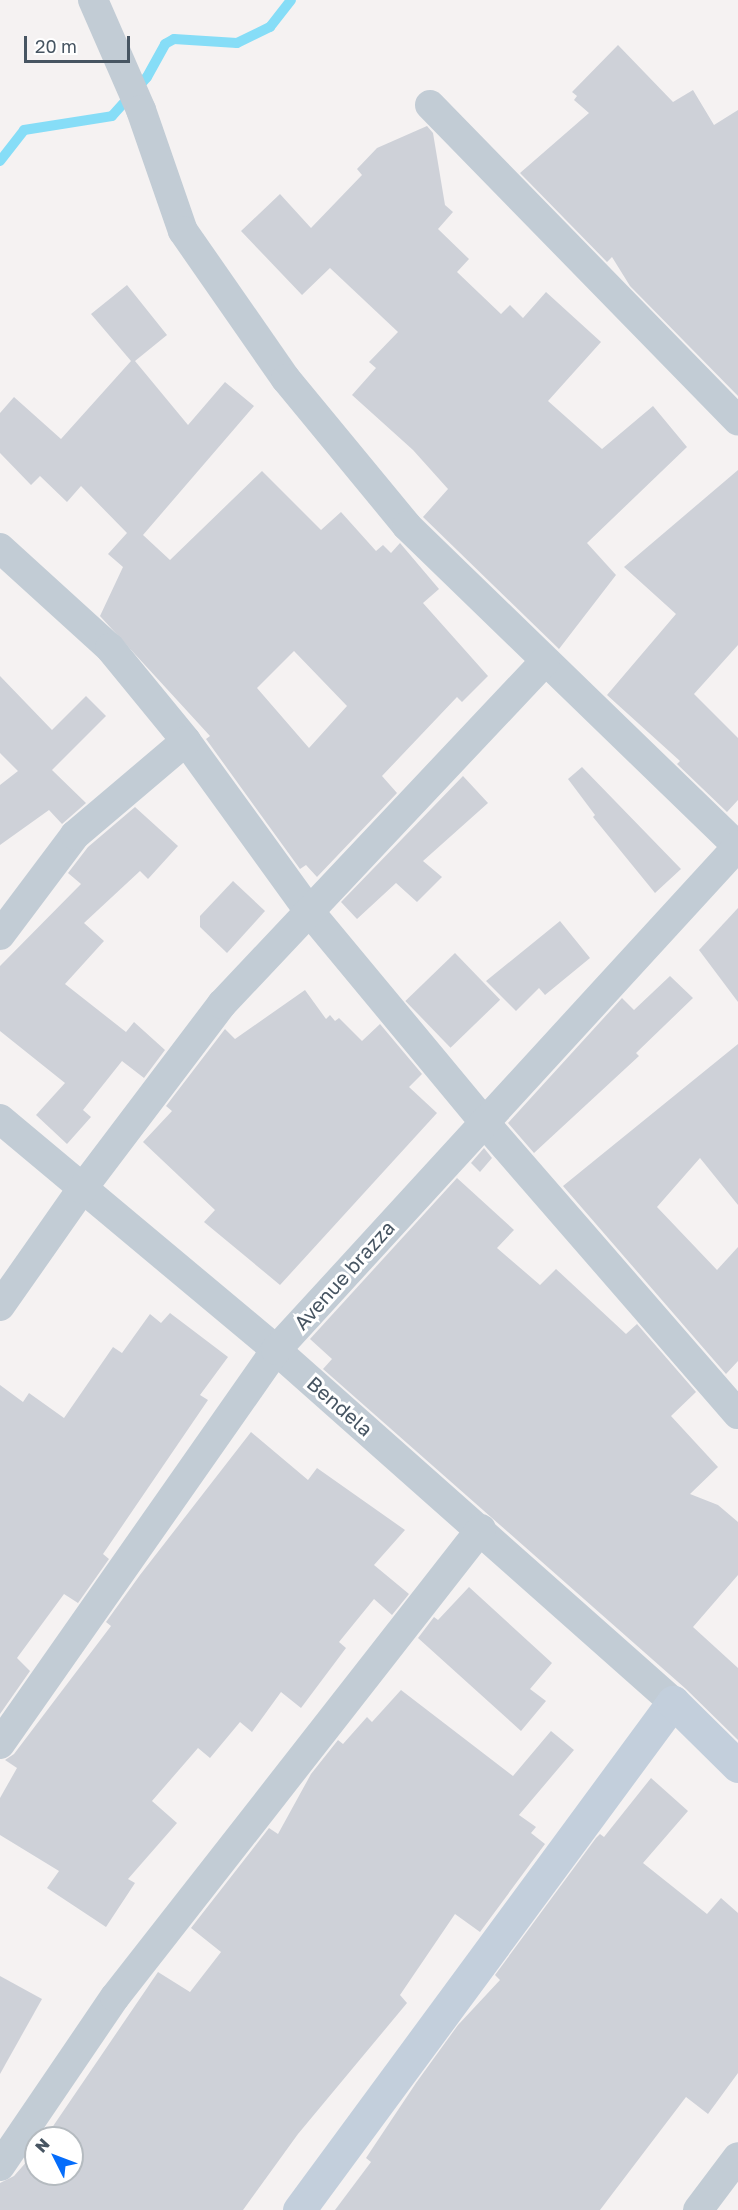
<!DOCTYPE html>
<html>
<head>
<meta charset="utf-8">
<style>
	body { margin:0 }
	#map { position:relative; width:738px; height:2210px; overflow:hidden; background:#f5f2f2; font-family:"Golos Text",sans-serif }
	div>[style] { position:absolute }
	.stream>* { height:10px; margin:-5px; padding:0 5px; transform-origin:5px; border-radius:5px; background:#86ddf7 }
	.building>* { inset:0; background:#ced1d8; transform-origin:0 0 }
	.street>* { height:30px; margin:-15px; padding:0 15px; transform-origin:15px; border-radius:15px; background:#c2ccd5 }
	.secondary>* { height:33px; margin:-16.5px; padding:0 16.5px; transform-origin:16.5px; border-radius:16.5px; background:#c3cfdc }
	span { translate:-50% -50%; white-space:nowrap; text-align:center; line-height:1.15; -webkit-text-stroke:6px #fff; paint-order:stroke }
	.street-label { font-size:20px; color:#475562 }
	.north { position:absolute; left:24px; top:2126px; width:60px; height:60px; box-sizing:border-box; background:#fff; border:2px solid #b5bbc0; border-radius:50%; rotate:312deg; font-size:16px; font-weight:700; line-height:24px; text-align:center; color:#475562 }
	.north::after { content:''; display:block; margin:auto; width:21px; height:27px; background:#056dfb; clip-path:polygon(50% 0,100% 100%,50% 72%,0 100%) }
	.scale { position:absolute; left:24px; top:36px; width:106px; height:27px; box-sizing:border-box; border:3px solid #475562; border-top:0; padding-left:8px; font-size:18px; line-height:21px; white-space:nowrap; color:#475562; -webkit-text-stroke:4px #fff; paint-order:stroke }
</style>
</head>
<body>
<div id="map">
	<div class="stream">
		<i style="left:0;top:161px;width:39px;rotate:-52deg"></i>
		<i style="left:24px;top:130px;width:89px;rotate:-9deg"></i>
		<i style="left:112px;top:116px;width:52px;rotate:-48.1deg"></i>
		<i style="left:147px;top:77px;width:38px;rotate:-61deg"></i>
		<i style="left:165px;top:44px;width:10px;rotate:-29deg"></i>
		<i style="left:174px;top:39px;width:63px;rotate:3.6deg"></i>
		<i style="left:237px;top:43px;width:37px;rotate:-26deg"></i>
		<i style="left:270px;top:27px;width:34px;rotate:-52deg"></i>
	</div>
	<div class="building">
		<i style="clip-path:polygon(618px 45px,673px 102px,693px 90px,714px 125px,738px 110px,738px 396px,630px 286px,612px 257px,607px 262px,520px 173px,589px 113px,574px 100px,577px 96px,572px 92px)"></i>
		<i style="clip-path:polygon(427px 126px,433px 133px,445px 205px,453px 212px,438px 229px,469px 259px,457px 272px,501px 314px,510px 305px,523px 318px,546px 292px,601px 342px,548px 401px,602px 449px,653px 406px,687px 447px,587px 543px,616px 575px,559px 649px,423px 517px,448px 489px,413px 450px,352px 395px,376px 368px,369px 362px,398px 332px,330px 268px,302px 295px,241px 231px,280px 194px,311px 228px,362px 175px,357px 169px,377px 148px)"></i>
		<i style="clip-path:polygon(evenodd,127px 285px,167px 335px,135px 361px,188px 425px,225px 382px,254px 406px,143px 535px,170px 560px,262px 471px,321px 530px,341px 512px,376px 551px,383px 545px,391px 553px,400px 543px,439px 589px,423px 603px,488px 676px,462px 702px,457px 697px,382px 776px,397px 793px,317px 877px,306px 865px,300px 869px,206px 739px,210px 736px,100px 616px,123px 567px,108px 554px,127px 533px,81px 486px,67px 502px,40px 476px,31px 485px,0 453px,0 413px,14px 397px,61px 439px,131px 361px,91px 314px,127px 285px,294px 651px,347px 706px,309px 748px,257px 688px,294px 651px)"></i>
		<i style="clip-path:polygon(738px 470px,738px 645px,694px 694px,738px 738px,738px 800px,727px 812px,677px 764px,680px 761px,607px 695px,676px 614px,624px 567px)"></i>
		<i style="clip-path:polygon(0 676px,52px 730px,86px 696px,106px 716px,52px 770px,86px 803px,62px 824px,49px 810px,0 845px,0 785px,18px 771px,0 753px)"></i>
		<i style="clip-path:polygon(582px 767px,681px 869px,655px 893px,593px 817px,595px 815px,568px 779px)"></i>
		<i style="clip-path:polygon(463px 776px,488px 803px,423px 861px,442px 877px,417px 902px,396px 883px,357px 919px,341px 902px)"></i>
		<i style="clip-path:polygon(135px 807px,178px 846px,148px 879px,140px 871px,84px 923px,104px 941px,65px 984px,126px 1032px,134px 1022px,165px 1050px,144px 1078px,122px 1061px,83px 1110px,91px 1117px,67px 1144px,36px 1115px,65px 1083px,0 1031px,0 966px,81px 884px,68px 873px,88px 847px)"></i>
		<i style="clip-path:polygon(233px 881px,265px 911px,227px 953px,200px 927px,200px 916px)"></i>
		<i style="clip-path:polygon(738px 908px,738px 1002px,699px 950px)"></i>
		<i style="clip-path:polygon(560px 921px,590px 958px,545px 995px,539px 988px,516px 1011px,486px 981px)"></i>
		<i style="left:455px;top:953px;width:65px;height:69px;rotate:46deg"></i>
		<i style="clip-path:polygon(670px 976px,693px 998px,636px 1053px,639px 1056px,534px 1153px,508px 1123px,622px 998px,634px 1010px)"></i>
		<i style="clip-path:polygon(305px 990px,326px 1019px,330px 1015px,335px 1021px,339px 1018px,362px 1041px,380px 1024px,422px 1074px,409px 1087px,437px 1113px,280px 1285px,204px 1222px,215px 1210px,143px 1142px,172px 1111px,166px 1106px,225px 1029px,235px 1039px)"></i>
		<i style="clip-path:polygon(738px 1044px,738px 1205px,700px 1158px,657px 1207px,717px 1270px,738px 1247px,738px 1361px,726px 1374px,563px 1186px)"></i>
		<i style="clip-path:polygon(484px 1148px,492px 1158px,480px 1172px,471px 1163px)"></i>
		<i style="clip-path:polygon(457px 1178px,514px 1230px,497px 1248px,540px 1285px,556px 1269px,626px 1334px,637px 1324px,696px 1392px,671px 1416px,718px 1467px,690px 1494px,718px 1505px,738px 1522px,738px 1575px,693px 1627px,738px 1668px,738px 1740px,686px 1689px,323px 1369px,332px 1359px,310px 1339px)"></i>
		<i style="clip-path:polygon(170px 1313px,228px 1357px,200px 1395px,208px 1400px,103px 1554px,109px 1559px,78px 1603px,64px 1594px,17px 1658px,30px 1671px,0 1714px,0 1385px,23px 1402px,29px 1393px,64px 1418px,113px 1347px,122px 1353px,150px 1314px,161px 1323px)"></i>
		<i style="clip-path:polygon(251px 1432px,308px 1480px,317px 1468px,405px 1530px,374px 1565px,409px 1594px,392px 1615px,374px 1599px,339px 1642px,346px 1648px,301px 1708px,281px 1692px,252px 1732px,240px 1722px,210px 1758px,198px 1748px,152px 1801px,177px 1823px,128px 1879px,135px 1883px,106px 1927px,47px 1888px,59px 1871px,0 1835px,0 1798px,17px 1768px,5px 1760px,14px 1754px,111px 1626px,106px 1622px,140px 1575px)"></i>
		<i style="clip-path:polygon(469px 1587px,552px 1663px,530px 1689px,546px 1701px,521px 1731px,418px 1638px,434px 1617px,438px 1620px)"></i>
		<i style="clip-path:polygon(401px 1690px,513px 1776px,551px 1731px,574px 1750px,519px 1815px,536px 1827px,531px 1833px,545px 1844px,480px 1932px,455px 1914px,400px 1995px,407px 2003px,298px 2134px,243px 2210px,0 2210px,0 2183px,14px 2176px,36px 2151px,36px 2174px,72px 2174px,72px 2138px,45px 2138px,158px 1972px,190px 1992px,221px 1952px,191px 1928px,269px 1828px,278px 1834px,311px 1774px,338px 1740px,343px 1744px,367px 1717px,372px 1722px)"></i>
		<i style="clip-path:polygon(651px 1778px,688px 1811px,643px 1863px,707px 1914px,721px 1898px,738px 1913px,738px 2073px,708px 2114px,686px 2097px,600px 2210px,335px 2210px,371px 2162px,366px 2158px,416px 2083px,458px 2025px,500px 1980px,495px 1975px,596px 1838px,600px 1834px,604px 1837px)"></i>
		<i style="clip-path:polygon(0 1976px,42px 1999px,0 2074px)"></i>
	</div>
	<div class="street">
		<i style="left:93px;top:0;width:120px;rotate:66.4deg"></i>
		<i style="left:141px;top:110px;width:128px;rotate:70.9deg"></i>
		<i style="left:183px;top:231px;width:180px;rotate:55.2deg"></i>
		<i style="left:286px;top:379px;width:190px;rotate:50.5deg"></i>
		<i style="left:407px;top:526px;width:461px;rotate:44.1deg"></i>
		<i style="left:430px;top:105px;width:441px;rotate:45.7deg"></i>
		<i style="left:0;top:548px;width:149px;rotate:42.3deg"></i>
		<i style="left:110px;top:648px;width:120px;rotate:50.7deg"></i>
		<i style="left:186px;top:741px;width:210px;rotate:54.1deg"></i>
		<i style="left:309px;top:911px;width:274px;rotate:50.3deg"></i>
		<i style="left:484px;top:1122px;width:387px;rotate:49deg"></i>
		<i style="left:0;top:935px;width:125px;rotate:-53.1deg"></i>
		<i style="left:75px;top:835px;width:145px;rotate:-40.3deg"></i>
		<i style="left:0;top:1119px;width:360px;rotate:39.9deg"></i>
		<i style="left:276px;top:1350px;width:531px;rotate:41.56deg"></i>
		<i style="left:0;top:1306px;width:143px;rotate:-55deg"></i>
		<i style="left:82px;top:1189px;width:232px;rotate:-52.9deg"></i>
		<i style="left:222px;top:1004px;width:470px;rotate:-46.7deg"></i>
		<i style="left:0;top:1744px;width:481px;rotate:-55deg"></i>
		<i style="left:276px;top:1350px;width:684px;rotate:-47.49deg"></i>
		<i style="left:0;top:2166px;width:204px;rotate:-55.8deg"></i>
		<i style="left:115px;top:1997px;width:594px;rotate:-51.97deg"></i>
		<i style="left:698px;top:2210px;width:66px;rotate:-53deg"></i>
	</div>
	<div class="secondary">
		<i style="left:299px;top:2210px;width:631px;rotate:-53.64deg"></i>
		<i style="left:673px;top:1702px;width:91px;rotate:44.6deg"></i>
	</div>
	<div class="street-label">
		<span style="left:344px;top:1275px;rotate:-48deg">Avenue brazza</span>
		<span style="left:340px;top:1406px;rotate:41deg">Bendela</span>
	</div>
	<div class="north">N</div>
	<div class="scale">20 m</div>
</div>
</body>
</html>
